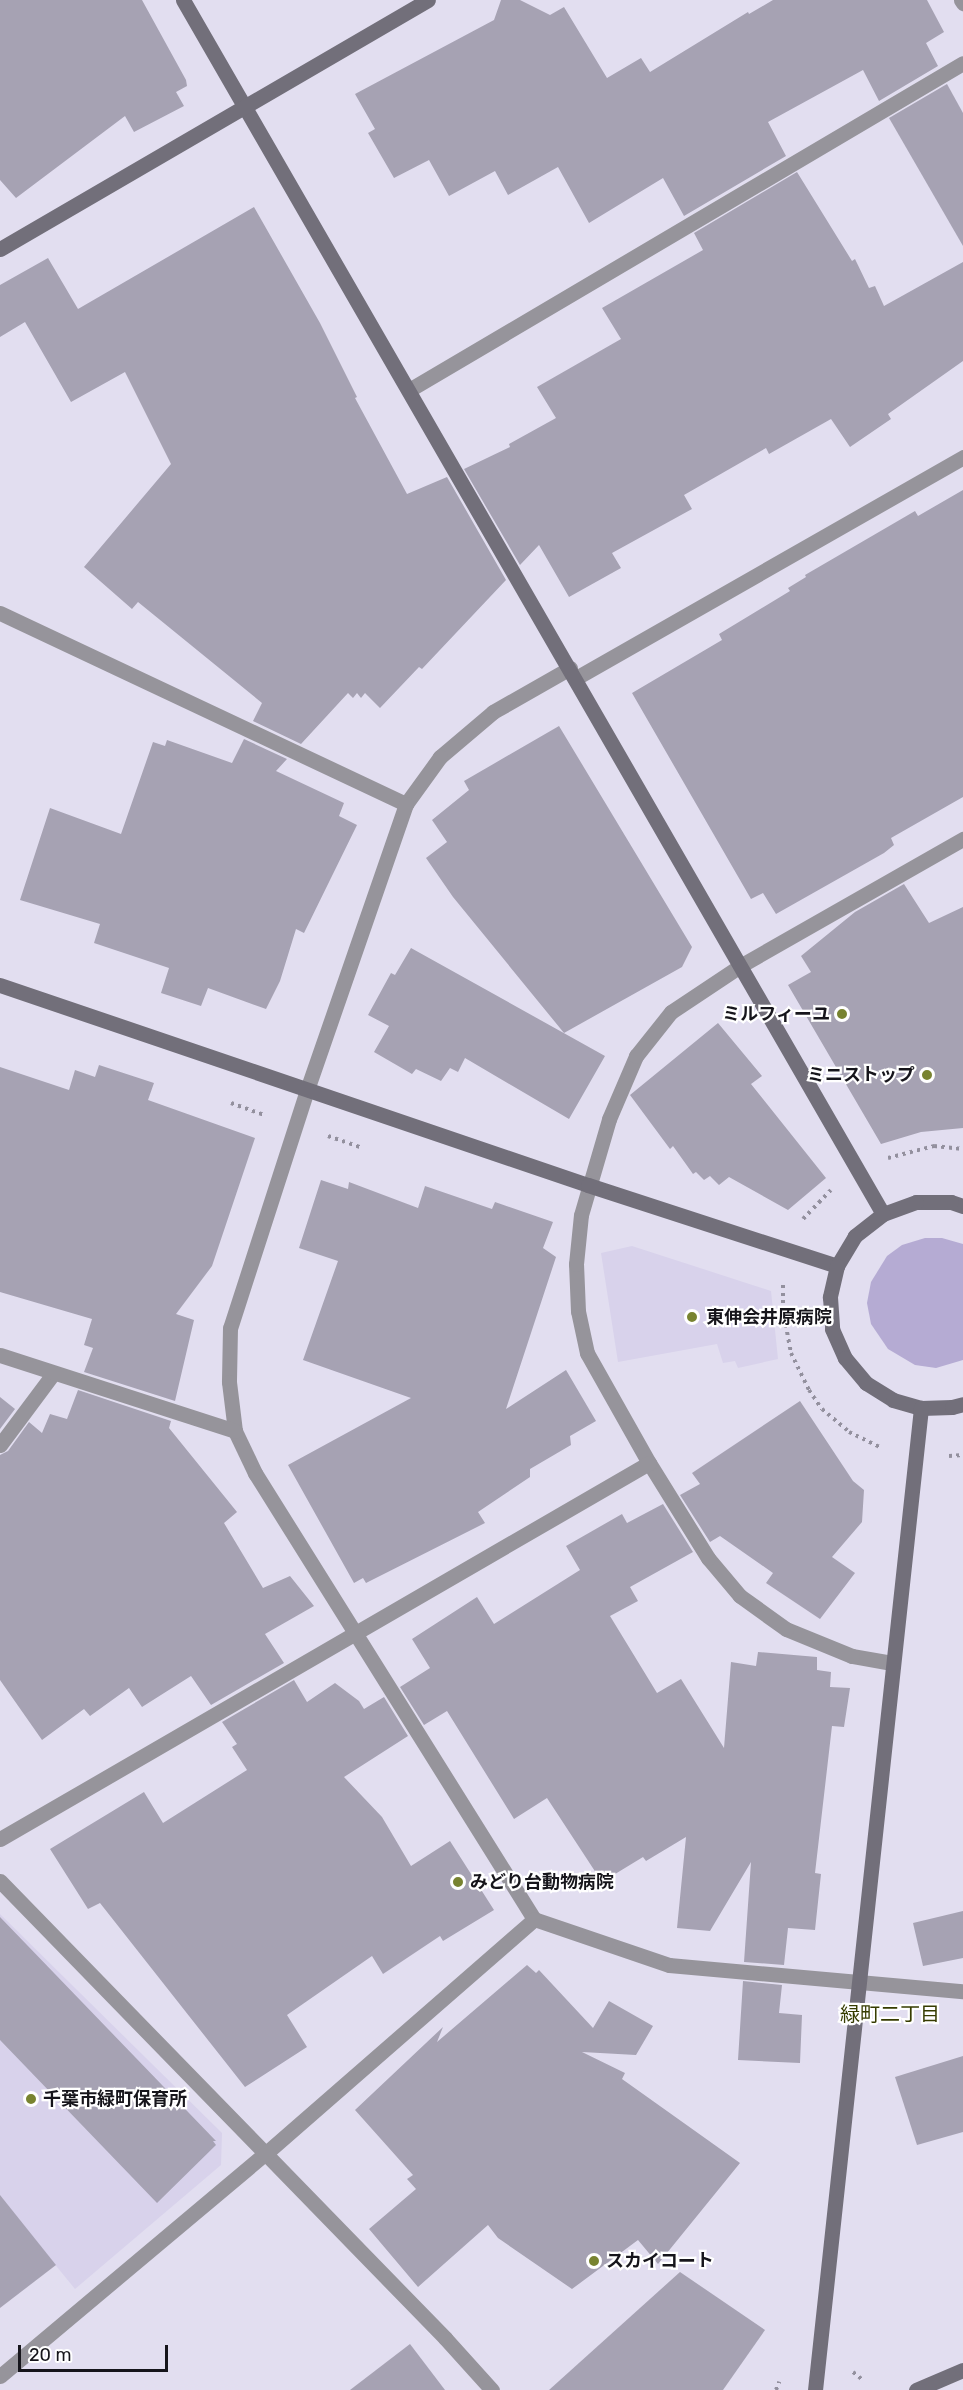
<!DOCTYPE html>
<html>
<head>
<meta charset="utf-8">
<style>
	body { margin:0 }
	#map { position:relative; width:963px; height:2390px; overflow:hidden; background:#e2def0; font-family:Rubik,"Noto Sans JP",sans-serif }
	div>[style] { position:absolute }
	.built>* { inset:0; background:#d8d2eb }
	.green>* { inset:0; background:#b5abd3 }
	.building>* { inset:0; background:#a6a2b3 }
	.path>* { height:4px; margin-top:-2px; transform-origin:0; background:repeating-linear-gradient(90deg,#93909e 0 3px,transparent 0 7.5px) }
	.lane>* { height:15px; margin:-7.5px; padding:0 7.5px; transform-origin:7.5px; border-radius:7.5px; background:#96949b }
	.street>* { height:15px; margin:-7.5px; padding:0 7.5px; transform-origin:7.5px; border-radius:7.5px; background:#96949b }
	.secondary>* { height:15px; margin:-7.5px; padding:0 7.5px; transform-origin:7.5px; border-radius:7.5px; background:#726f7a }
	.dots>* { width:16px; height:16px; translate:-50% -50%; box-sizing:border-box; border:3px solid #fff; border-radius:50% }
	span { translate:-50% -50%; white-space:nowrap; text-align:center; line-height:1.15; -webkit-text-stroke:4.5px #fff; paint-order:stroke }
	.poi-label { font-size:18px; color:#16151b; font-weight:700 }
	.right { translate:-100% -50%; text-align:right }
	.left { translate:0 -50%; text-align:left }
	.neighbourhood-label { font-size:20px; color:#363c00 }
	.scale { position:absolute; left:18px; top:2345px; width:150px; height:27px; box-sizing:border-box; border:3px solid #16151b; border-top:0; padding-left:8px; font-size:18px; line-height:21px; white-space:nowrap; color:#16151b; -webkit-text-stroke:4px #fff; paint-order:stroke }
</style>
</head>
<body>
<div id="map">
	<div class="built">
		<i style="clip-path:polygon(632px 1246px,771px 1291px,778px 1359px,738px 1368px,735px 1361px,723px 1363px,717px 1344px,618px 1362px,601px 1253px)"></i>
		<i style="clip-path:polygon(0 1914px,222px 2133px,221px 2165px,75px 2289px,0 2197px)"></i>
	</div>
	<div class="green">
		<i style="clip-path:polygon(925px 1238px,942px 1238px,963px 1244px,963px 1360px,936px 1368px,915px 1365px,888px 1349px,871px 1324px,867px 1303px,871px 1282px,887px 1256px,902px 1245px)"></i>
	</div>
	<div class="building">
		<i style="clip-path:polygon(0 0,142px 0,186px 80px,187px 86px,176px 92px,184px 106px,134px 132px,125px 116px,16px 198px,0 180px)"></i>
		<i style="clip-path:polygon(501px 0,520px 0,550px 15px,564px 7px,607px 78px,641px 58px,650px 72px,748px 12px,749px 14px,773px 0,927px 0,944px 32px,926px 43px,938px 66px,879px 101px,863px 70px,768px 122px,786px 156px,684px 216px,663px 178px,589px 223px,558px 167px,508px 195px,495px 171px,449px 196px,429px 160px,394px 178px,368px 133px,375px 129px,355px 94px,494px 20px)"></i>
		<i style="clip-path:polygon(947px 84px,963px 113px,963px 246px,889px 118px)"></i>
		<i style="clip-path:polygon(797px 172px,852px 261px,855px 259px,869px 288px,875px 286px,884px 306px,963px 262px,963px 361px,888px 414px,891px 419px,850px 447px,831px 419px,769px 454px,766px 448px,684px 495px,692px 509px,612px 553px,621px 568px,569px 597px,539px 545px,520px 565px,464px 469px,510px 447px,509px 444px,556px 418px,537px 387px,621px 339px,602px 308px,703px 250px,694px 233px)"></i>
		<i style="clip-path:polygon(254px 207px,320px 323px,357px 397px,355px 398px,407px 494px,447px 477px,506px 580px,422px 669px,419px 667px,380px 708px,365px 693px,361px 698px,357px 693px,353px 698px,348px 693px,301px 744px,253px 721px,262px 703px,138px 602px,132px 609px,84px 567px,171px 464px,125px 372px,71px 402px,25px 322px,0 337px,0 285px,48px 258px,78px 309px)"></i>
		<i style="clip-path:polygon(963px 490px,963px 797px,891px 838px,894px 845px,884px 853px,776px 914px,763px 893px,751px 899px,632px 693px,722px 640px,719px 634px,790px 591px,788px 588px,806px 577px,805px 575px,915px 511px,918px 516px)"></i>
		<i style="clip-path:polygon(559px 726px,692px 947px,682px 967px,564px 1033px,453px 897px,426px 858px,447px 842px,432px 820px,469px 790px,464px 781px)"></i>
		<i style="clip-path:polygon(244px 739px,287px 759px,276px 771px,344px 803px,339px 816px,357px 825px,304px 933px,296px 929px,280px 981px,266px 1009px,208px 988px,201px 1006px,161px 993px,169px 968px,94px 943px,100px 924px,20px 900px,50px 808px,121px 834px,153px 742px,165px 746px,167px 740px,232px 763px)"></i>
		<i style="clip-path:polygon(904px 884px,929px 923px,963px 907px,963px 1128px,921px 1132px,881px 1144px,788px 985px,811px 972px,801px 956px,855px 912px)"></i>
		<i style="clip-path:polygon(411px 948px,605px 1056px,569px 1119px,465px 1058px,458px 1072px,450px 1068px,441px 1081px,416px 1069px,412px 1074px,374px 1052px,389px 1026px,368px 1015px,391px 973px,395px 975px)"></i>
		<i style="clip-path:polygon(718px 1023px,762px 1076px,751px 1084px,826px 1178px,788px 1210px,729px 1177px,719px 1185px,710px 1176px,704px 1180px,696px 1172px,693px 1174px,673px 1146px,670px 1149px,630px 1095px)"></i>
		<i style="clip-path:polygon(99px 1065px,154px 1083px,148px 1100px,255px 1138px,212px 1266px,176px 1314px,194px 1320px,175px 1401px,84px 1372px,93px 1348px,84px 1345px,92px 1319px,0 1292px,0 1067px,69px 1090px,75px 1070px,95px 1077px)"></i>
		<i style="clip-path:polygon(321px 1180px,348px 1189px,349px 1182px,418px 1208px,425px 1186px,492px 1209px,495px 1202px,553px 1222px,543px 1248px,556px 1257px,506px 1409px,566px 1370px,596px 1421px,570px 1436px,571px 1445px,530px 1469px,530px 1477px,478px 1512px,485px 1523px,366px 1583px,363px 1578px,354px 1583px,288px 1465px,411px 1398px,303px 1360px,338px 1261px,299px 1248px)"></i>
		<i style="clip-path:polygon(78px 1390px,171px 1421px,169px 1428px,237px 1512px,224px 1523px,263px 1588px,290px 1576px,314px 1606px,265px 1634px,284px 1663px,211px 1705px,191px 1676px,142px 1707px,129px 1688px,90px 1716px,84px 1709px,42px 1740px,0 1680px,0 1455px,8px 1451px,29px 1422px,42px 1433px,50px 1414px,67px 1419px)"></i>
		<i style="clip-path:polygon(0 1397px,15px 1409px,0 1429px)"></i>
		<i style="clip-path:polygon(800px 1401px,853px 1481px,864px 1490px,862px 1522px,832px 1557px,855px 1573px,820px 1619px,766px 1583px,773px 1573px,720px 1536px,710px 1542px,680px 1495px,700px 1484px,692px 1473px)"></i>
		<i style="clip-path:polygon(663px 1504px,693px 1552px,630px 1587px,638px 1601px,610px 1616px,657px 1693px,681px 1679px,724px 1748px,731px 1662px,756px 1666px,758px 1652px,817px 1657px,817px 1670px,831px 1672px,830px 1687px,850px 1688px,844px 1727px,832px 1726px,815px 1873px,821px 1874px,815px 1930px,788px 1928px,784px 1965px,744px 1962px,751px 1862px,710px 1931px,677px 1928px,686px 1837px,646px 1861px,643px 1857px,602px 1882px,547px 1798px,514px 1819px,447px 1711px,424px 1725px,400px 1687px,430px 1668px,412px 1639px,477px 1597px,494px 1624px,580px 1570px,566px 1546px,622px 1514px,627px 1523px)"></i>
		<i style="clip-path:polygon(294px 1680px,307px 1702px,335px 1683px,359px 1701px,364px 1709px,384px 1697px,408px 1736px,344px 1777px,382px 1817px,411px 1866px,450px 1841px,494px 1910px,443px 1941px,440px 1936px,383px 1974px,372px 1956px,287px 2015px,307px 2047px,245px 2087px,100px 1903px,88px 1909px,50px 1849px,144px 1792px,163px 1823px,247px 1770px,232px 1747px,237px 1744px,222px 1722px)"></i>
		<i style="clip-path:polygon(963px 1911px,963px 1958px,923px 1966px,913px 1923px)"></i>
		<i style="clip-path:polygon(0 1917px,216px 2141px,213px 2141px,216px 2145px,157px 2203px,0 2040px)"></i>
		<i style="clip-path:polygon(527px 1965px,536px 1973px,539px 1970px,593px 2028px,609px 2001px,653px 2026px,636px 2055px,582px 2052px,625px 2073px,622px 2079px,740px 2163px,658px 2264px,638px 2240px,572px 2289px,498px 2238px,488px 2225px,418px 2287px,369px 2229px,416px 2189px,407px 2179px,413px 2175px,355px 2110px,443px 2027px,437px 2042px)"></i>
		<i style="clip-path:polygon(743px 1981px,782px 1985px,779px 2013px,802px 2015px,800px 2063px,738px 2060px)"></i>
		<i style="clip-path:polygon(963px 2056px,963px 2132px,917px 2145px,895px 2077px)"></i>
		<i style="clip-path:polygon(0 2195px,56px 2265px,0 2308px)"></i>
		<i style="clip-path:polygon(680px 2272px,765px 2330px,723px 2390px,549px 2390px)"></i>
		<i style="clip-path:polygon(410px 2344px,445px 2390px,350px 2390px)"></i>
	</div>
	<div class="path">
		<i style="left:231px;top:1103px;width:35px;rotate:20deg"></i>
		<i style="left:328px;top:1136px;width:34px;rotate:19deg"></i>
		<i style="left:888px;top:1158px;width:48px;rotate:-14.6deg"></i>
		<i style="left:934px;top:1146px;width:29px;rotate:6deg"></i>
		<i style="left:803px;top:1219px;width:40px;rotate:-46deg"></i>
		<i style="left:783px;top:1285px;width:25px;rotate:90deg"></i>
		<i style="left:783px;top:1310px;width:44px;rotate:79.5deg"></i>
		<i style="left:791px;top:1353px;width:41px;rotate:64.1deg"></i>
		<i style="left:809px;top:1390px;width:23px;rotate:56deg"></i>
		<i style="left:822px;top:1409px;width:35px;rotate:40deg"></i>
		<i style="left:849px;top:1432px;width:37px;rotate:26deg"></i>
		<i style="left:949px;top:1456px;width:14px;rotate:-4deg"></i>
		<i style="left:853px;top:2372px;width:13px;rotate:39deg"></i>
		<i style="left:776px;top:2390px;width:9px;rotate:-69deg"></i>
	</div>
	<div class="lane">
		<i style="left:0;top:1445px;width:89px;rotate:-53.3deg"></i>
		<i style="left:0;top:1881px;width:638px;rotate:45.76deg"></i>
		<i style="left:445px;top:2338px;width:70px;rotate:47.9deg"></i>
	</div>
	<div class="street">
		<i style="left:961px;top:0;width:4px;rotate:56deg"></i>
		<i style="left:409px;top:390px;width:643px;rotate:-30.55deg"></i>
		<i style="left:0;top:613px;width:449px;rotate:25.2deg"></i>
		<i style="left:570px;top:668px;width:89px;rotate:150.3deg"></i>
		<i style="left:493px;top:712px;width:70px;rotate:139.7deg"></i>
		<i style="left:440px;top:757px;width:58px;rotate:125.9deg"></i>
		<i style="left:406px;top:804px;width:303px;rotate:109.1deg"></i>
		<i style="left:307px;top:1090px;width:250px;rotate:107.9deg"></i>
		<i style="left:230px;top:1328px;width:54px;rotate:91.1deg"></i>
		<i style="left:229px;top:1382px;width:49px;rotate:83deg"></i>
		<i style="left:235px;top:1431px;width:47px;rotate:64.5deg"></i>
		<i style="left:255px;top:1473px;width:526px;rotate:57.97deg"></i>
		<i style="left:534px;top:1919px;width:143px;rotate:18.8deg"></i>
		<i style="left:669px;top:1965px;width:295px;rotate:5.1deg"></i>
		<i style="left:576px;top:678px;width:446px;rotate:-29.7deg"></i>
		<i style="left:0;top:1355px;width:247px;rotate:17.9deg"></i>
		<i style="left:892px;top:1663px;width:41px;rotate:-170.1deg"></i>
		<i style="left:852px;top:1656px;width:71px;rotate:-157.8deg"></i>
		<i style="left:786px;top:1629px;width:57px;rotate:-144.3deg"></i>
		<i style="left:740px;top:1596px;width:50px;rotate:-130.1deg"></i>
		<i style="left:708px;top:1558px;width:112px;rotate:-121.8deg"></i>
		<i style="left:649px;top:1463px;width:126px;rotate:-119.4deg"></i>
		<i style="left:587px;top:1353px;width:43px;rotate:-102.1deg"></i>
		<i style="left:578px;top:1311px;width:47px;rotate:-92.4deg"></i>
		<i style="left:576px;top:1264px;width:49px;rotate:-84.2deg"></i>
		<i style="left:581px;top:1215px;width:100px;rotate:-73.7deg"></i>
		<i style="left:609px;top:1119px;width:69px;rotate:-66.8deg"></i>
		<i style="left:636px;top:1056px;width:56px;rotate:-51.5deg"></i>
		<i style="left:671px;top:1012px;width:83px;rotate:-33.7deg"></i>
		<i style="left:740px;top:966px;width:257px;rotate:-29.7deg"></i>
		<i style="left:0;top:1839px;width:750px;rotate:-30.09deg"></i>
		<i style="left:0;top:2376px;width:346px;rotate:-40deg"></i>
		<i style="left:265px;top:2154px;width:357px;rotate:-41.1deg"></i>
	</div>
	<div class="secondary">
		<i style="left:183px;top:0;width:1401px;rotate:60.03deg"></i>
		<i style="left:0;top:249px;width:495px;rotate:-30.2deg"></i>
		<i style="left:0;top:985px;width:621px;rotate:18.79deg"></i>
		<i style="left:588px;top:1185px;width:262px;rotate:18deg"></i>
		<i style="left:963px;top:1206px;width:13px;rotate:-162deg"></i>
		<i style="left:951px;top:1202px;width:35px;rotate:180deg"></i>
		<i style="left:916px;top:1202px;width:35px;rotate:160deg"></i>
		<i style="left:883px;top:1214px;width:36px;rotate:142deg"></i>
		<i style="left:855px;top:1236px;width:35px;rotate:121deg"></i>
		<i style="left:837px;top:1266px;width:32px;rotate:103deg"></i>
		<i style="left:830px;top:1297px;width:32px;rotate:86deg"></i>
		<i style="left:832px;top:1329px;width:32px;rotate:66deg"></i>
		<i style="left:845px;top:1358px;width:33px;rotate:50deg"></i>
		<i style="left:866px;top:1383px;width:32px;rotate:32deg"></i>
		<i style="left:893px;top:1400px;width:29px;rotate:16deg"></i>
		<i style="left:921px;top:1408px;width:31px;rotate:-2deg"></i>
		<i style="left:952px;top:1407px;width:11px;rotate:-15deg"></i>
		<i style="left:815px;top:2390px;width:988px;rotate:-83.84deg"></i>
		<i style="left:916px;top:2390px;width:51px;rotate:-23.1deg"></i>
	</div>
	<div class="dots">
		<i style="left:842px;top:1014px;background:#788330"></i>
		<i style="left:927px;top:1075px;background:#788330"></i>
		<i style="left:692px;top:1317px;background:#788330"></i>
		<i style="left:458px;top:1882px;background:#788330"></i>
		<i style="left:31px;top:2099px;background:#788330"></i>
		<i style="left:594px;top:2261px;background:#788330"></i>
	</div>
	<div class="poi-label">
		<span class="right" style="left:830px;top:1014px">ミルフィーユ</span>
		<span class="right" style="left:915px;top:1075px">ミニストップ</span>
		<span class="left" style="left:706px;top:1317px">東伸会井原病院</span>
		<span class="left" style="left:470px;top:1882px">みどり台動物病院</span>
		<span class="left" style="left:43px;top:2099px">千葉市緑町保育所</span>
		<span class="left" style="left:606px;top:2261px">スカイコート</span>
	</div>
	<div class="neighbourhood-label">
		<span style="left:890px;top:2014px">緑町二丁目</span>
	</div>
	<div class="scale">20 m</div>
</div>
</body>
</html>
